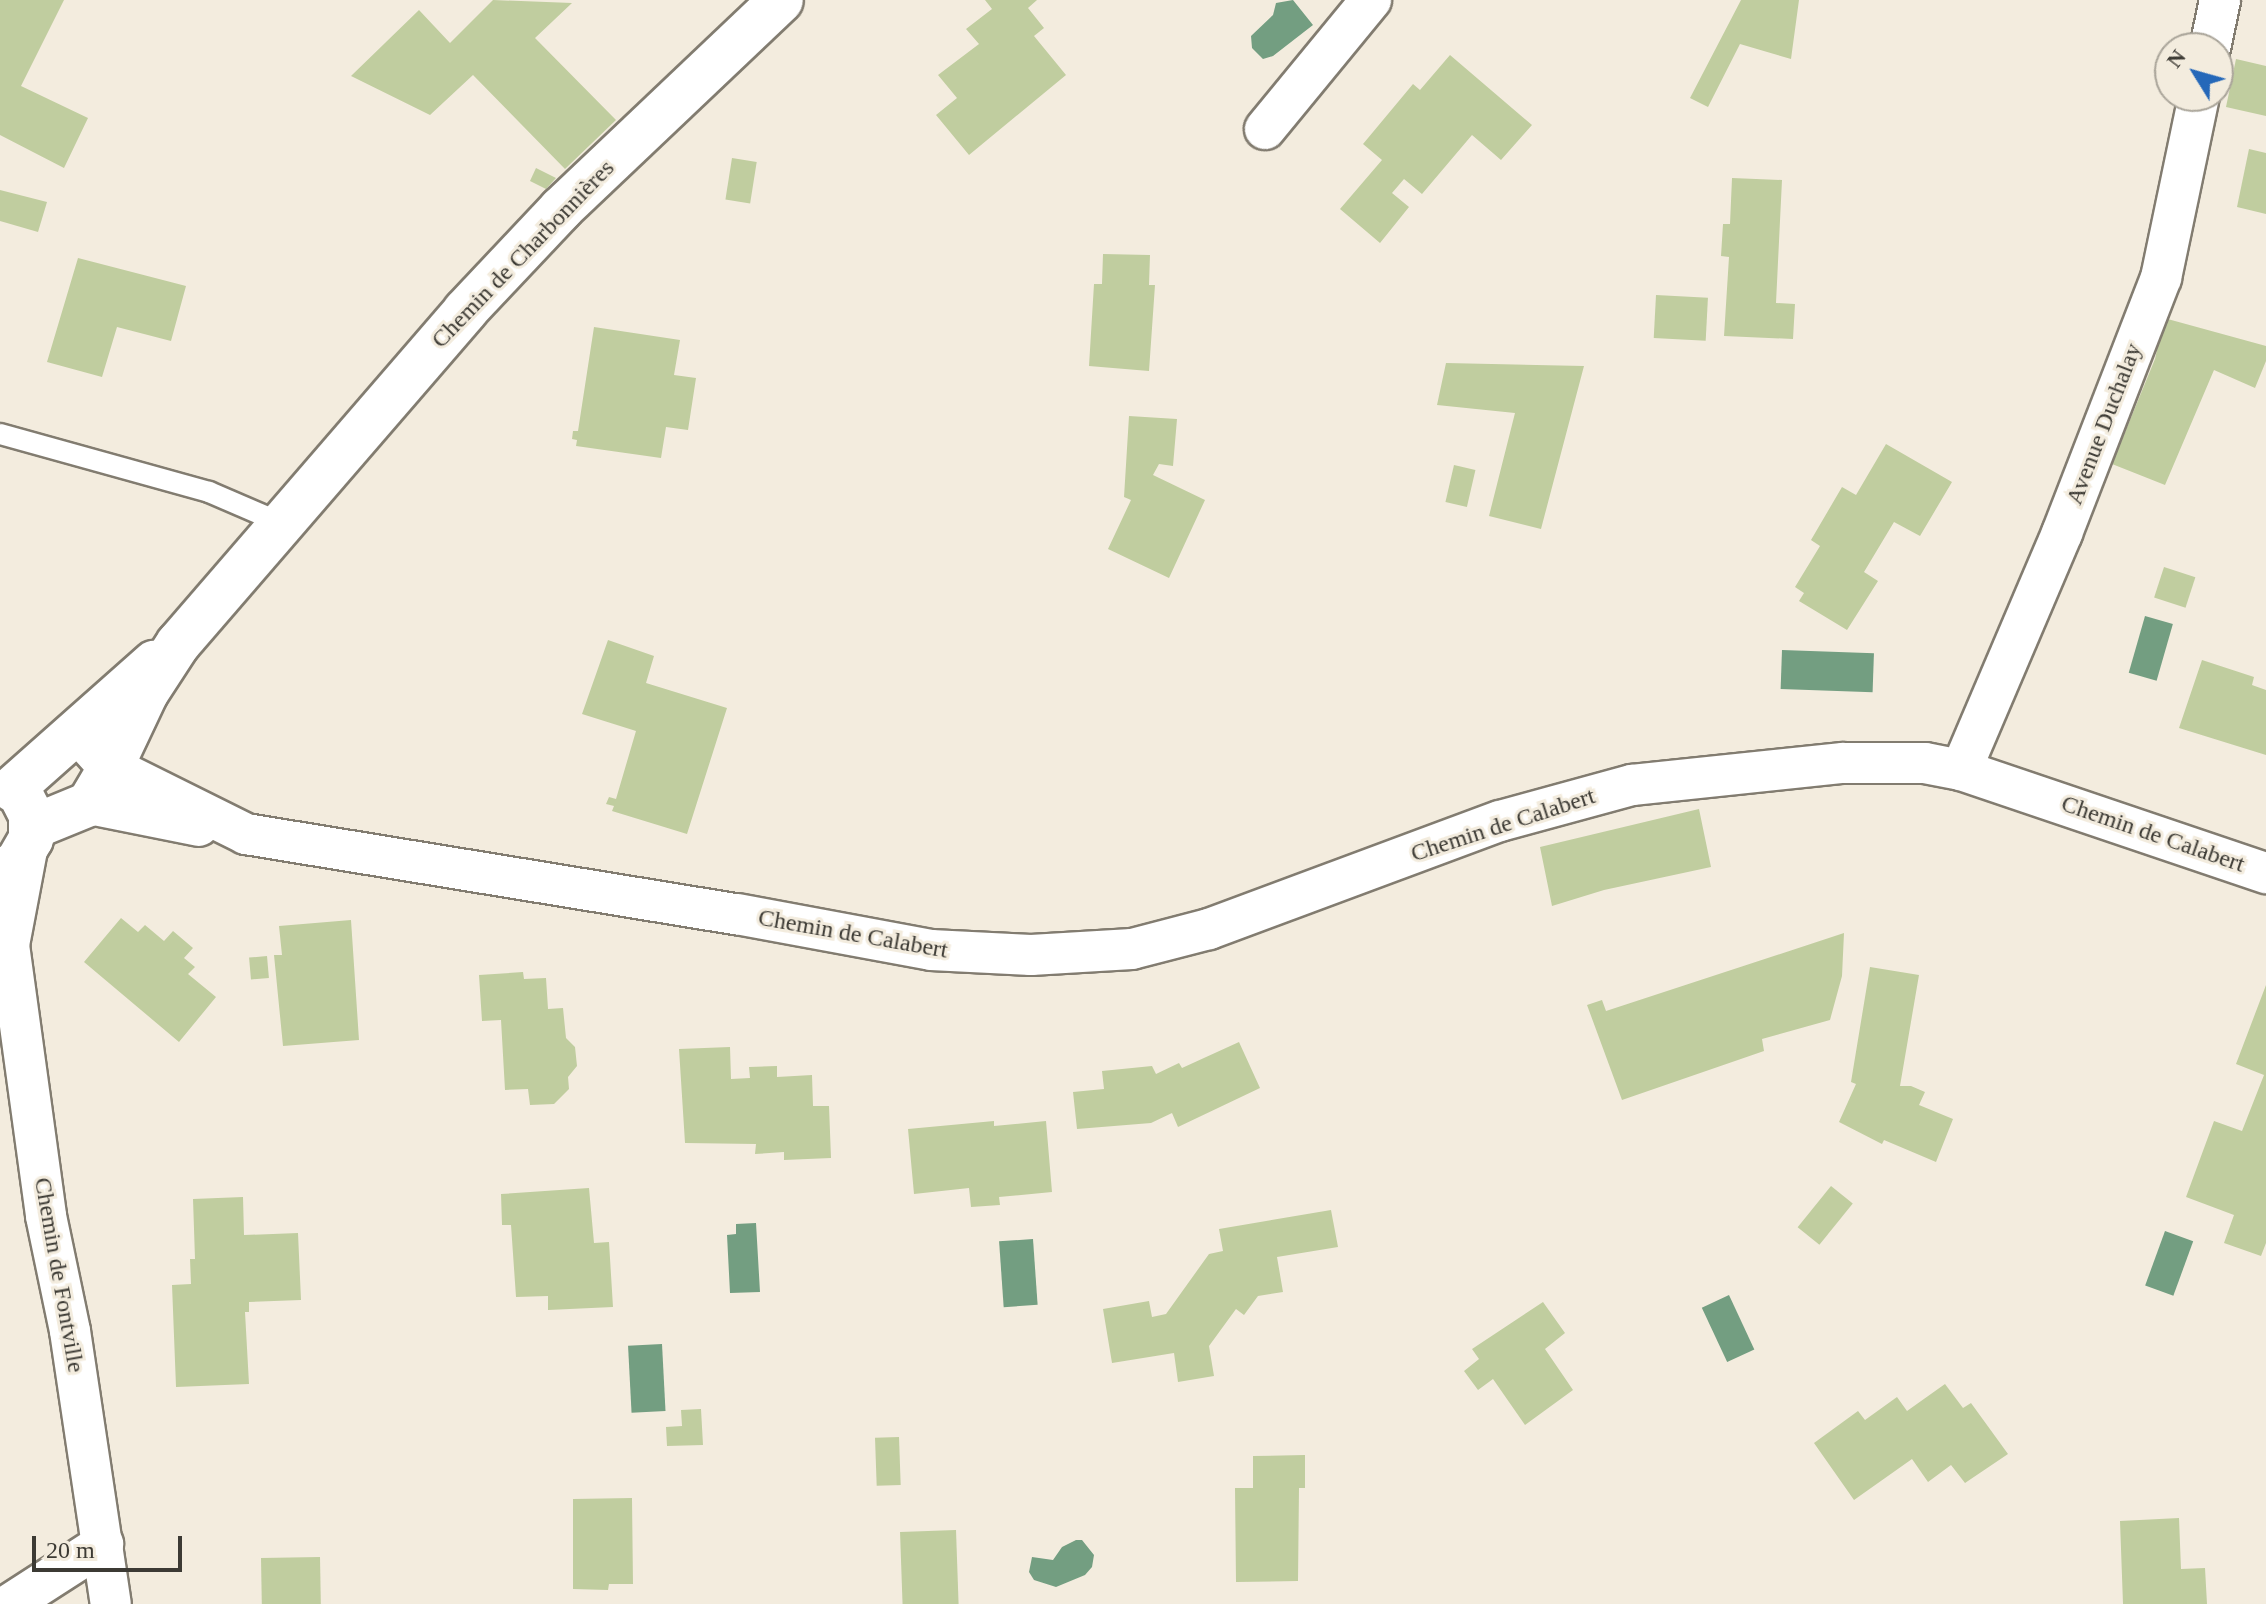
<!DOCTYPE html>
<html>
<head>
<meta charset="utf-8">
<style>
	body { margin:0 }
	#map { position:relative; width:2266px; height:1604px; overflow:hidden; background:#f3ecde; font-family:Georgia,serif }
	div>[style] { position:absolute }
	.water>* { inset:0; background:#739e81; transform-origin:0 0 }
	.building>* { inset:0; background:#c0cd9f; transform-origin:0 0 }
	.roads { filter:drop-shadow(2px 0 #827c70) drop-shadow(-2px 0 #827c70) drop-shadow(0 2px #827c70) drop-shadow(0 -2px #827c70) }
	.lane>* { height:20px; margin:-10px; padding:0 10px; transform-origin:10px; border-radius:10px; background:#fff }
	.street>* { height:40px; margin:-20px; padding:0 20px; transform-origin:20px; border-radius:20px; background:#fff }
	.secondary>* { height:44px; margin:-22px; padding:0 22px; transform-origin:22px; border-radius:22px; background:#fff }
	span { translate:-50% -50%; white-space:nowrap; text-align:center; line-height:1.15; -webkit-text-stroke:6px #f3ecde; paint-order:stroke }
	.street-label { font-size:24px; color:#3c3a34 }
	.north { position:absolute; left:2154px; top:32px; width:80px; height:80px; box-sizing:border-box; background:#f3ecde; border:2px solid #aaa59a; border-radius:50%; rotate:307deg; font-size:22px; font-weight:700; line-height:32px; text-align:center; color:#3c3a34 }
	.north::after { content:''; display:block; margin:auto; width:28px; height:36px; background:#2568b9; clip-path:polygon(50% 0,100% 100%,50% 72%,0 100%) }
	.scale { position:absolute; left:32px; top:1536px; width:150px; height:36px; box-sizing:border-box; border:4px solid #3c3a34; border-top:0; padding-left:10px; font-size:24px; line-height:28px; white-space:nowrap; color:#3c3a34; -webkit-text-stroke:6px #f3ecde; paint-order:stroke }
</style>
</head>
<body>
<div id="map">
	<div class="water">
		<i style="clip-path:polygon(1293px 0,1313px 25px,1273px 56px,1263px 59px,1252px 48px,1251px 36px,1273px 15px,1276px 3px)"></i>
		<i style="left:2145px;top:616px;width:29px;height:59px;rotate:16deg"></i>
		<i style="left:1782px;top:650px;width:92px;height:39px;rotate:2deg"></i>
		<i style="clip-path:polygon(756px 1223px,760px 1292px,730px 1293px,727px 1235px,736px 1234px,736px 1224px)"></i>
		<i style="left:2165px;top:1231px;width:30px;height:58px;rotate:20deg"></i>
		<i style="left:1033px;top:1239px;width:66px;height:34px;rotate:86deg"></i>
		<i style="left:1729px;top:1295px;width:60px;height:30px;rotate:65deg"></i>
		<i style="left:662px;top:1344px;width:67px;height:34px;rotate:87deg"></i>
		<i style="clip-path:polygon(1076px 1540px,1082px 1540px,1094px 1555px,1092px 1567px,1085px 1575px,1056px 1587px,1034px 1580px,1029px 1572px,1032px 1557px,1053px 1560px,1062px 1547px)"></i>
	</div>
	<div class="building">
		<i style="clip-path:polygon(0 0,64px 0,21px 86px,88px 118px,64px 168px,0 135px)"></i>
		<i style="clip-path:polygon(493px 0,572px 3px,535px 38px,616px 120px,565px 169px,473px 75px,430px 115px,351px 76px,419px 10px,450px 43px)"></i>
		<i style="clip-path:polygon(985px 0,1037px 0,1028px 8px,1044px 28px,1034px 36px,1066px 75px,969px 155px,936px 115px,957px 98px,938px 75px,979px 44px,966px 29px,992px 9px)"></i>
		<i style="clip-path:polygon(1741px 0,1799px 0,1791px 59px,1740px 44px,1708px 107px,1690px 98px)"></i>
		<i style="clip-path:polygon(1450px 55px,1532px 125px,1501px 160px,1472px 135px,1422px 194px,1404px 179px,1392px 193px,1409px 207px,1380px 243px,1340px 209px,1382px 160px,1363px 144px,1413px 84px,1420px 90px)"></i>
		<i style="clip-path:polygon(2236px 59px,2266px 66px,2266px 116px,2226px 107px)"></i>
		<i style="clip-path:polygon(2249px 149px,2266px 153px,2266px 214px,2237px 207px)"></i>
		<i style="left:732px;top:158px;width:25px;height:42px;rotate:9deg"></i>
		<i style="clip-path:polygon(536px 168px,556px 178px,546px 189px,530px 181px)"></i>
		<i style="clip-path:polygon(1732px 178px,1782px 180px,1776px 303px,1795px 304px,1793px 339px,1724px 336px,1729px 257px,1721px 256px,1723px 224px,1730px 224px)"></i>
		<i style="clip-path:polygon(0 190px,47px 202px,38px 232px,0 221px)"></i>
		<i style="clip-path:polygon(1103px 254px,1150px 255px,1149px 285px,1155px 285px,1149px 371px,1089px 366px,1094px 284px,1102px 284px)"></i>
		<i style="clip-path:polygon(78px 258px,186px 286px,171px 341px,117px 327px,102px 377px,47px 362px)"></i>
		<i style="left:1656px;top:295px;width:52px;height:43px;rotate:3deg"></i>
		<i style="clip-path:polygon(2164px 318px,2266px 346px,2266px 361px,2255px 388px,2214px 370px,2165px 485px,2112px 464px,2155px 359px)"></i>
		<i style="clip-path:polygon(594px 327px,680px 340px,674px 375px,696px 378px,688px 430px,666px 427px,661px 458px,576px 446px,577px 440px,572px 439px,573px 431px,578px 431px)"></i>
		<i style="clip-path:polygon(1446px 363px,1584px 366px,1541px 529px,1489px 516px,1515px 413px,1437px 405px)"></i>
		<i style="clip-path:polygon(1129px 416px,1177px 419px,1173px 466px,1159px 464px,1153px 475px,1205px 500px,1169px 578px,1108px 549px,1131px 500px,1124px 497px)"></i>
		<i style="clip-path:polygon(1886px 444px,1952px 482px,1920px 536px,1894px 522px,1864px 572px,1878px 581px,1847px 630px,1799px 601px,1804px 593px,1795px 587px,1820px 546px,1811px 540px,1842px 487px,1856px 495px)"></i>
		<i style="left:1454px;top:465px;width:22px;height:38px;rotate:13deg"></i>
		<i style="left:2164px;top:567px;width:33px;height:32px;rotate:18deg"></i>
		<i style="clip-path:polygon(608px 640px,654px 656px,646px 683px,727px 708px,687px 834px,612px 811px,614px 806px,606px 804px,609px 797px,616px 799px,636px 731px,582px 714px)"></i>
		<i style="clip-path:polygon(2202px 660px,2254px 677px,2252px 685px,2266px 690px,2266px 755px,2179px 728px)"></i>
		<i style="clip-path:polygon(1699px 809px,1711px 867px,1604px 890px,1552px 906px,1540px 847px)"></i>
		<i style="clip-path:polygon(121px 918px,138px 932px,145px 925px,164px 941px,173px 931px,193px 948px,184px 958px,195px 967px,188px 974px,216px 997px,179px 1042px,84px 962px)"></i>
		<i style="clip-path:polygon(351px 920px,359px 1040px,283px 1046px,274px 955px,282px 955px,279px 926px)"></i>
		<i style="clip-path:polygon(1844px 933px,1842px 976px,1830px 1020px,1762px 1039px,1764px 1051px,1622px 1100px,1587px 1005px,1602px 1000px,1606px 1011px)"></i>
		<i style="left:267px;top:956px;width:22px;height:18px;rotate:85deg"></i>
		<i style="clip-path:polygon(1870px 967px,1919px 975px,1900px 1086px,1911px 1086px,1925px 1092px,1919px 1105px,1953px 1119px,1936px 1162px,1884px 1140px,1882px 1144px,1839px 1122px,1856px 1084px,1851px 1082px)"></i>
		<i style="clip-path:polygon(523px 972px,524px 979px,546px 978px,548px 1009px,563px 1008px,566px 1038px,575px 1047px,577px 1066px,568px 1077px,569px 1089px,554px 1104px,530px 1105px,528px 1089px,505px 1090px,501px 1020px,482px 1021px,479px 975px)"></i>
		<i style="clip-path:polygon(2266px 985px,2266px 1243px,2261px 1256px,2224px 1243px,2234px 1215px,2186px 1197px,2214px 1121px,2242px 1131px,2264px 1075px,2236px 1064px)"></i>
		<i style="clip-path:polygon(1239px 1042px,1260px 1088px,1178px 1127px,1172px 1113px,1151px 1123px,1077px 1129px,1073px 1092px,1104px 1089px,1102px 1071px,1152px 1066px,1156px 1074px,1179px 1063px,1182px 1068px)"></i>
		<i style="clip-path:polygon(730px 1047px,731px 1079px,750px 1078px,749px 1067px,777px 1066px,777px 1077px,812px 1075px,813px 1106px,829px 1106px,831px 1158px,784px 1160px,784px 1152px,755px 1154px,756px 1144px,685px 1143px,679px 1049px)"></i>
		<i style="clip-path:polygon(994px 1121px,994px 1126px,1046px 1121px,1052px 1192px,999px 1197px,1000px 1205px,971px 1207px,969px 1188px,914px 1194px,908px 1129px)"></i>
		<i style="left:1831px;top:1186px;width:28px;height:53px;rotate:39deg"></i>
		<i style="clip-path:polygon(589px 1188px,594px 1243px,609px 1242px,613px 1307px,548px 1310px,548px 1296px,516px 1297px,511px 1225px,502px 1225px,501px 1194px)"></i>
		<i style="clip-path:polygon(243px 1197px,244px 1235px,298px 1233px,301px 1300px,249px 1302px,249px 1312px,245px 1312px,249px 1384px,176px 1387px,172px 1285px,191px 1284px,190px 1259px,195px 1259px,193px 1199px)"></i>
		<i style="clip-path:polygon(1331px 1210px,1338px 1247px,1277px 1257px,1283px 1292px,1258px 1296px,1244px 1315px,1236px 1309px,1209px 1346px,1214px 1376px,1178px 1382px,1174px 1353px,1112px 1363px,1103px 1309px,1149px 1301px,1152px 1317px,1166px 1314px,1209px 1254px,1223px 1251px,1219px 1229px)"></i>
		<i style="clip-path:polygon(1543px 1302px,1565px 1333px,1545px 1349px,1573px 1390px,1525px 1425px,1493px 1379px,1478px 1390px,1464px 1371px,1479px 1359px,1472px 1349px)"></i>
		<i style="clip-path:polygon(1945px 1384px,1963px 1408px,1971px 1403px,2008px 1454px,1965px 1483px,1951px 1465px,1928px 1482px,1912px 1459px,1854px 1500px,1814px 1443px,1858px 1411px,1865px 1420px,1897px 1397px,1907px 1411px)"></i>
		<i style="clip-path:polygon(701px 1409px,703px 1445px,667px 1446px,666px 1427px,682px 1426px,681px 1410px)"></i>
		<i style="left:899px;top:1437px;width:48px;height:24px;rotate:88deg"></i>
		<i style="clip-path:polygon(1305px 1455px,1305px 1488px,1299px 1488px,1298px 1581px,1236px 1582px,1235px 1488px,1253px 1488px,1253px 1456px)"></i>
		<i style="clip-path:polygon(632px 1498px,633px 1584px,609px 1584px,608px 1590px,573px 1589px,573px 1499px)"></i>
		<i style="clip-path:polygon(2179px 1518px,2181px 1569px,2205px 1568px,2207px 1604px,2123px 1604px,2120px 1521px)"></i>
		<i style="left:956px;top:1530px;width:74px;height:56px;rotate:88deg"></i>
		<i style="left:320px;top:1557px;width:47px;height:59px;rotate:89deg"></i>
	</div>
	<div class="roads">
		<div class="lane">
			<i style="left:0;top:434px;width:217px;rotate:15.5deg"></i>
			<i style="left:209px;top:492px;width:78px;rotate:23.3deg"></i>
		</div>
		<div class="street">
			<i style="left:2210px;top:48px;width:49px;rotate:-78.2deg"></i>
			<i style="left:1265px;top:129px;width:167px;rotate:-50.6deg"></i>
			<i style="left:111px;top:767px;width:151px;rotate:26.4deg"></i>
			<i style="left:246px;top:834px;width:497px;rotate:9.3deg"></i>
			<i style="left:737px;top:914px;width:197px;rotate:10.5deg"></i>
			<i style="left:931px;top:950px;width:100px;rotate:2.9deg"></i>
			<i style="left:1031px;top:955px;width:101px;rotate:-3.4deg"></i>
			<i style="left:1132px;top:949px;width:80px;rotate:-14.6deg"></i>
			<i style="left:1209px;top:929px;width:310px;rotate:-20.4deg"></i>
			<i style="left:1500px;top:821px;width:137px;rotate:-15.3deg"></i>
			<i style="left:1632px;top:785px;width:212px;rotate:-6deg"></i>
			<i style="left:1843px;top:763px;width:82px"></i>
			<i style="left:1925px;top:763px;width:37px;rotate:11deg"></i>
			<i style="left:1961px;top:770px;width:322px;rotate:18.7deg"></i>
			<i style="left:1961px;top:770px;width:258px;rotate:-66.9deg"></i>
			<i style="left:2062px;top:533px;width:274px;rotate:-68.8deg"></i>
			<i style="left:2161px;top:278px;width:186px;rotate:-78.2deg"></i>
			<i style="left:89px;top:804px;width:112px;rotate:11.3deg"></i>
			<i style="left:0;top:925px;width:22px;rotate:66deg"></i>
			<i style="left:9px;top:945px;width:274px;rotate:82.2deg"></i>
			<i style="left:46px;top:1216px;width:117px;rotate:78.2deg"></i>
			<i style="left:70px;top:1331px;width:276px;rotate:81.5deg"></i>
			<i style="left:9px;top:945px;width:97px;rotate:-79.3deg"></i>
			<i style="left:10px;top:1604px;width:111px;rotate:-32.8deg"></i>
		</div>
		<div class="secondary">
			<i style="left:111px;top:767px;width:82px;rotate:-64.7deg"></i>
			<i style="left:146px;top:693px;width:59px;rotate:-56.9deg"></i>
			<i style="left:178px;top:644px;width:440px;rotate:-49.2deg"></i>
			<i style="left:465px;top:311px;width:140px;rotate:-46.7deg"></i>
			<i style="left:561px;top:209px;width:303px;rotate:-43.5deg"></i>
			<i style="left:12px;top:789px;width:190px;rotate:-41.6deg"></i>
			<i style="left:33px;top:827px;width:61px;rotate:-22.3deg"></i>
			<i style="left:89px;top:804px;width:43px;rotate:-59.3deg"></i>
			<i style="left:111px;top:767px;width:30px;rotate:-132deg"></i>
			<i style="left:0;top:872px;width:19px;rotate:-28deg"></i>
			<i style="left:17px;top:863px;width:28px;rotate:-60deg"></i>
			<i style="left:31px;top:839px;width:24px;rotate:-90deg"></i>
			<i style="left:31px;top:815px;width:18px;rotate:-117deg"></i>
		</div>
	</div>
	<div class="street-label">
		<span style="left:523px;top:254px;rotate:-46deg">Chemin de Charbonnières</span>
		<span style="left:2104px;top:424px;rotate:-69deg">Avenue Duchalay</span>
		<span style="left:1503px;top:825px;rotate:-18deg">Chemin de Calabert</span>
		<span style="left:2153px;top:834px;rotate:19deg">Chemin de Calabert</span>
		<span style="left:853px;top:934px;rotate:10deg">Chemin de Calabert</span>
		<span style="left:59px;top:1275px;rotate:80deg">Chemin de Fontville</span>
	</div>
	<div class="north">N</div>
	<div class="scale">20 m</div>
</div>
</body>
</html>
